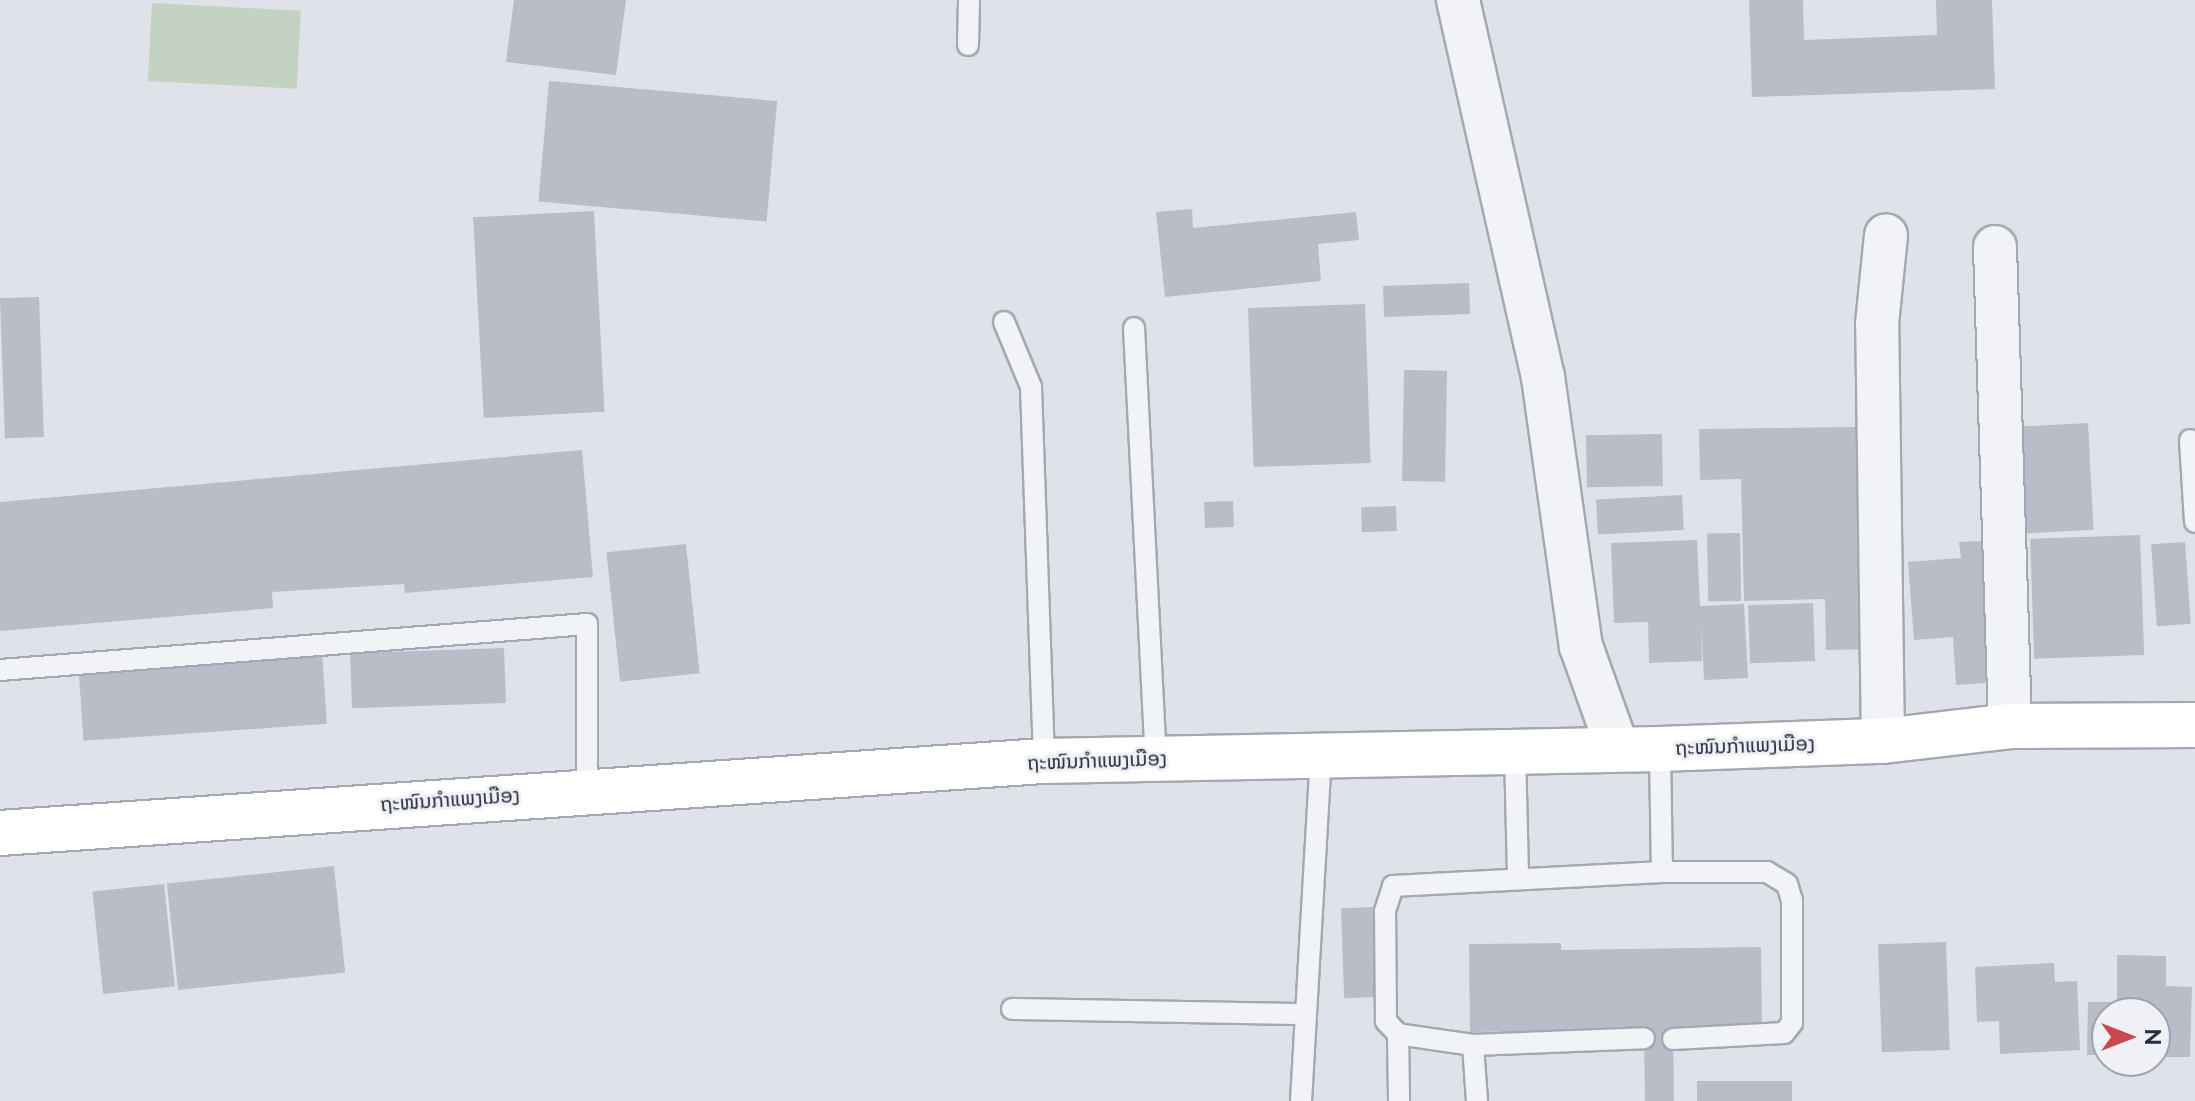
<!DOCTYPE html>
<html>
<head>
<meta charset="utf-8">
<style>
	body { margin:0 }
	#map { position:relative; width:2195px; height:1101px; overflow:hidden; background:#dfe2e8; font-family:Raleway,"Noto Sans Lao",sans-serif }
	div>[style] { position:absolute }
	.green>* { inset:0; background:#c3d2c1; transform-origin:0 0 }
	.building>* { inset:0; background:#babdc8; transform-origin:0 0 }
	.roads { filter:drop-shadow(2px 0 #a4a8b2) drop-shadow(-2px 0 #a4a8b2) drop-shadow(0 2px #a4a8b2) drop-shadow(0 -2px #a4a8b2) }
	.lane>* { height:20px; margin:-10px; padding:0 10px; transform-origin:10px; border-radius:10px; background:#f2f3f7 }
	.street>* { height:42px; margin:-21px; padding:0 21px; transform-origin:21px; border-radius:21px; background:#f2f3f7 }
	.primary>* { height:44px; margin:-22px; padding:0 22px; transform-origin:22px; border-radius:22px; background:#fff }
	span { translate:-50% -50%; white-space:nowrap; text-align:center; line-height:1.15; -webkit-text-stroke:6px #eff1f6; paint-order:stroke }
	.street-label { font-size:20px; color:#282e3f }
	.north { position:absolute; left:2091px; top:997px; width:80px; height:80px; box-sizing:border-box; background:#eff1f6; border:2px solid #9fa3ad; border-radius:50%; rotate:90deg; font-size:22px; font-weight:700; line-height:32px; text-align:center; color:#282e3f }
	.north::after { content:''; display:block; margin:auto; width:28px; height:36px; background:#cc464b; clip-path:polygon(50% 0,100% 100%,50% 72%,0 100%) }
</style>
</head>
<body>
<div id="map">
	<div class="green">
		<i style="left:152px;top:3px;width:149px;height:78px;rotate:3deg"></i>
	</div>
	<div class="building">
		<i style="clip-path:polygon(514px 0,626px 0,616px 75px,506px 62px)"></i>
		<i style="clip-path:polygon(1749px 0,1803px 0,1804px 40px,1937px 35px,1936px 0,1992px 0,1995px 89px,1752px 97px)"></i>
		<i style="left:549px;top:81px;width:229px;height:121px;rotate:5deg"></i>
		<i style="clip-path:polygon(1192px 209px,1193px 228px,1356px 212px,1359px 240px,1318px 244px,1321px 281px,1165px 297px,1156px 212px)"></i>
		<i style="left:594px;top:211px;width:201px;height:121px;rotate:87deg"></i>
		<i style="left:1469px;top:283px;width:31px;height:86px;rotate:88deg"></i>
		<i style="left:39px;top:297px;width:140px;height:39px;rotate:88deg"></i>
		<i style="left:1365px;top:304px;width:159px;height:117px;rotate:88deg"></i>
		<i style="left:1404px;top:370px;width:43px;height:111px;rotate:1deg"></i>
		<i style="left:2088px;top:423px;width:107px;height:76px;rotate:87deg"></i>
		<i style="clip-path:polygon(1856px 427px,1857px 468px,1876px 467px,1881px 649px,1826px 650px,1825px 599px,1744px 601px,1741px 479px,1700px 480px,1699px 429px)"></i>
		<i style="left:1662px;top:434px;width:52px;height:76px;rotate:89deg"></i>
		<i style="clip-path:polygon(582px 450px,593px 577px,405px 593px,404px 584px,272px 592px,273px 608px,0 631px,0 502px)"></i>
		<i style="left:1682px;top:495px;width:35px;height:86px;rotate:87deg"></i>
		<i style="left:1233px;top:501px;width:26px;height:29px;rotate:88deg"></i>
		<i style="left:1396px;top:506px;width:25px;height:35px;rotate:88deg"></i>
		<i style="left:1740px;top:533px;width:68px;height:33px;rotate:89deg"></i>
		<i style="left:2140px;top:535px;width:120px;height:110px;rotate:88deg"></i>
		<i style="clip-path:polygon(1697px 540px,1700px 606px,1744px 604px,1748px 678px,1704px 680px,1701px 622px,1702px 661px,1649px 663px,1648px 622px,1614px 623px,1611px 543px)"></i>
		<i style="clip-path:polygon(2002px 540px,2011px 681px,1956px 685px,1953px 637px,1914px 640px,1908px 562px,1961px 558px,1959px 542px)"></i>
		<i style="left:2185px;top:542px;width:82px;height:34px;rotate:86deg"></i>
		<i style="left:686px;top:544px;width:130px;height:80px;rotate:84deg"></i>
		<i style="left:1813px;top:603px;width:58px;height:65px;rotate:88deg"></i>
		<i style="left:504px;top:648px;width:55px;height:154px;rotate:88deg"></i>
		<i style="left:322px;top:653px;width:71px;height:244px;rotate:86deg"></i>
		<i style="left:334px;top:866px;width:107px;height:168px;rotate:84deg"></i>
		<i style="left:164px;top:884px;width:103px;height:72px;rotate:84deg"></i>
		<i style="left:1375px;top:907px;width:90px;height:34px;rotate:88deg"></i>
		<i style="left:1946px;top:942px;width:108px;height:68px;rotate:88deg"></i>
		<i style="clip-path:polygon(1561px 943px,1561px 950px,1761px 947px,1762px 1029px,1673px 1030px,1674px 1101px,1645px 1101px,1644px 1030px,1470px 1032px,1469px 944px)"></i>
		<i style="clip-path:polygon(2117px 955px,2166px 956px,2166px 986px,2192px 987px,2190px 1057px,2155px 1057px,2155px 1013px,2107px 1013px,2107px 1055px,2087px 1055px,2088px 1002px,2117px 1002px)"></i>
		<i style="clip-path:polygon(2054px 963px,2055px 982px,2077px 981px,2080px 1050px,2000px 1054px,1999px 1021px,1977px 1022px,1975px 967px)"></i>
		<i style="left:1792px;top:1081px;width:20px;height:95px;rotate:90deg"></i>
	</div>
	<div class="roads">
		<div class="lane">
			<i style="left:968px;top:45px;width:45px;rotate:-88.7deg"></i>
			<i style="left:1004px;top:322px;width:70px;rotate:67.4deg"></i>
			<i style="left:1031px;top:387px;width:374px;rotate:88deg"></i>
			<i style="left:1134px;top:328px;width:432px;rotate:87.1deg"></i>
			<i style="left:2190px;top:440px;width:82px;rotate:86.5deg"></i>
			<i style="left:0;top:670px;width:589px;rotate:-4.48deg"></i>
			<i style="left:587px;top:624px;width:168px;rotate:90deg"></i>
			<i style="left:1660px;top:749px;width:123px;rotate:89.1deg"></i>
			<i style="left:1662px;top:872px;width:105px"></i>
			<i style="left:1767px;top:872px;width:23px;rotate:31deg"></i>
			<i style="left:1787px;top:884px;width:17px;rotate:73deg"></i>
			<i style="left:1792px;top:900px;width:123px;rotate:90deg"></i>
			<i style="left:1792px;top:1023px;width:13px;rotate:129deg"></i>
			<i style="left:1784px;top:1033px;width:111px;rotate:176.9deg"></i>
			<i style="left:1515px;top:751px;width:125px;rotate:88.6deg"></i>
			<i style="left:1012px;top:1009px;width:289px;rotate:1deg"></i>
			<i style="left:1398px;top:1034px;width:67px;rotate:89.1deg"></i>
			<i style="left:1473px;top:1045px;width:171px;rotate:-2.3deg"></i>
			<i style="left:1301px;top:1101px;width:347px;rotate:-86.7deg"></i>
			<i style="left:1477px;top:1101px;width:56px;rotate:-94.1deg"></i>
			<i style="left:1473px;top:1045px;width:76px;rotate:-171.7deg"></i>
			<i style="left:1398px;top:1034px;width:18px;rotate:-133deg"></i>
			<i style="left:1386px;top:1021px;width:110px;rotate:-90.5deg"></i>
			<i style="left:1385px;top:911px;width:26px;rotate:-72deg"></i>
			<i style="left:1393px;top:886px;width:269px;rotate:-3deg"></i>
		</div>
		<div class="street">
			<i style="left:1458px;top:0;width:386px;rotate:77.3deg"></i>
			<i style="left:1543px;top:377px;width:272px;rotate:82deg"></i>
			<i style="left:1581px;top:646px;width:110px;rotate:70.4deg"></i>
			<i style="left:1995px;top:247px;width:479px;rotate:88.2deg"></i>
			<i style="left:1883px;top:741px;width:417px;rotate:-90.8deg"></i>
			<i style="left:1877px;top:324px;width:89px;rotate:-84.2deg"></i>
		</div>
		<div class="primary">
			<i style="left:0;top:833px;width:1046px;rotate:-3.95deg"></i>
			<i style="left:1044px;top:761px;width:616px;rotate:-1.12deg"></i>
			<i style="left:1660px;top:749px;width:223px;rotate:-2.1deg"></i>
			<i style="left:1883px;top:741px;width:128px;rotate:-6.7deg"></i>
			<i style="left:2010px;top:726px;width:185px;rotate:-0.3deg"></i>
		</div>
	</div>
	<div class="street-label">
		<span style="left:1745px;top:746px;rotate:-2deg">ຖະໜົນກຳແພງເມືອງ</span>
		<span style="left:1097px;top:761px;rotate:-2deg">ຖະໜົນກຳແພງເມືອງ</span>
		<span style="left:450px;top:800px;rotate:-4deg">ຖະໜົນກຳແພງເມືອງ</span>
	</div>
	<div class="north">N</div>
</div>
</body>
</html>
